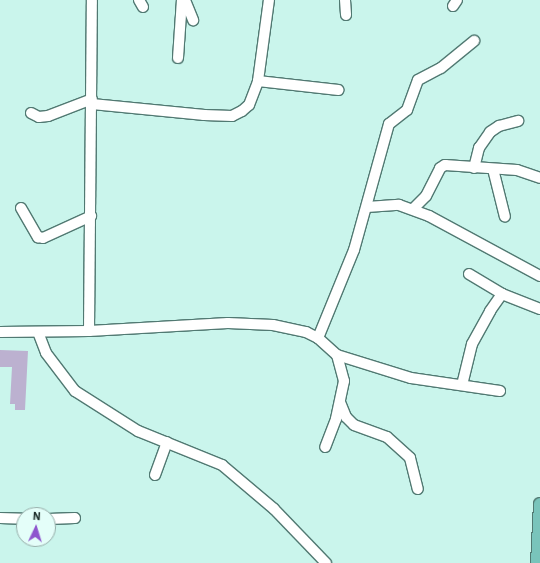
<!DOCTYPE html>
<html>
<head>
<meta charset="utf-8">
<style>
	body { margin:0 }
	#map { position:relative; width:540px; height:563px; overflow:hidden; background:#caf5ec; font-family:"IBM Plex Sans",sans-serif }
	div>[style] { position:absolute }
	.building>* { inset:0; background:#bcb1d0 }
	.roads { filter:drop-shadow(1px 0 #517972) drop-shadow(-1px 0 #517972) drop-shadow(0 1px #517972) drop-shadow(0 -1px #517972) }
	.minor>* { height:10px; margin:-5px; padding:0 5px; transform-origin:5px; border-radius:5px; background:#fff }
	.major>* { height:12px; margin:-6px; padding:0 6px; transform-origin:6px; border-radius:6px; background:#79c4bb }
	span { translate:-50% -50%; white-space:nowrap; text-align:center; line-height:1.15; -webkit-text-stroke:3px #e4fef9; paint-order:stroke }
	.north { position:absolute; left:16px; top:507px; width:40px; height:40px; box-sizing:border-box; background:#e4fef9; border:1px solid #94aba7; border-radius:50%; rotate:4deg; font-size:11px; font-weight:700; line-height:16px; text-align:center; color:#1d2e2b }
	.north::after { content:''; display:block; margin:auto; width:14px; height:18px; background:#8e56ce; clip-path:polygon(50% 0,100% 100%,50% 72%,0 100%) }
</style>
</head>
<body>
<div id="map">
	<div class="building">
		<i style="clip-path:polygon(0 350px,28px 351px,25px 410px,15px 410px,15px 404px,10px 404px,12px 367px,0 367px)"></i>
	</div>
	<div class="roads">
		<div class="minor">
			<i style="left:139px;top:0;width:8px;rotate:60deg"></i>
			<i style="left:185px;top:0;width:22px;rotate:68deg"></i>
			<i style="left:345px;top:0;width:15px;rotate:86deg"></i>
			<i style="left:453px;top:6px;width:7px;rotate:-56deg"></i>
			<i style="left:178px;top:58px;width:58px;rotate:-86.1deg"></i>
			<i style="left:258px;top:81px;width:81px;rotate:6.4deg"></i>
			<i style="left:92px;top:104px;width:113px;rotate:5.6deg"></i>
			<i style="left:204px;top:115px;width:28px;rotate:2deg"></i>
			<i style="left:232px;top:116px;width:11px;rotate:-27deg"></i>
			<i style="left:242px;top:111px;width:9px;rotate:-41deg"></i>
			<i style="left:249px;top:105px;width:26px;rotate:-69deg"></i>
			<i style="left:258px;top:81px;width:82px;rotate:-82.3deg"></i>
			<i style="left:31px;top:113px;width:9px;rotate:27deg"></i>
			<i style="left:39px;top:117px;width:9px;rotate:-6deg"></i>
			<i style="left:48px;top:116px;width:47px;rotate:-21.1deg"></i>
			<i style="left:474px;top:168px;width:21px;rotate:-76deg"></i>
			<i style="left:479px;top:148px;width:19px;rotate:-55deg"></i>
			<i style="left:490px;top:132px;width:11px;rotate:-34deg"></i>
			<i style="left:499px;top:126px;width:20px;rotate:-15deg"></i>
			<i style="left:493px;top:169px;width:49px;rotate:76deg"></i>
			<i style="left:367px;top:207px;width:32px;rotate:-4deg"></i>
			<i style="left:399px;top:205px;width:32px;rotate:20deg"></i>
			<i style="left:429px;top:216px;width:126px;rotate:28.4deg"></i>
			<i style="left:21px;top:208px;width:34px;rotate:60deg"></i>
			<i style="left:38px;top:237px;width:5px;rotate:11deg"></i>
			<i style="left:43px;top:238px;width:53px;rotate:-24.6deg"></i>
			<i style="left:413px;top:209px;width:18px;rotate:-45deg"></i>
			<i style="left:426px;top:196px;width:31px;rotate:-63deg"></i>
			<i style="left:440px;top:168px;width:6px;rotate:-31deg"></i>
			<i style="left:445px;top:165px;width:72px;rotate:4deg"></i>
			<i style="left:517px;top:170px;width:24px;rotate:19deg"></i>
			<i style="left:469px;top:274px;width:39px;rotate:31deg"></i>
			<i style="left:502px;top:294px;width:41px;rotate:21.5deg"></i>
			<i style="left:89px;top:331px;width:139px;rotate:-3.3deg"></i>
			<i style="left:228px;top:323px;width:45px;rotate:2.5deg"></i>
			<i style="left:273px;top:325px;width:34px;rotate:12deg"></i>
			<i style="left:306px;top:332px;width:13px;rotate:27deg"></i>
			<i style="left:318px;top:338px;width:25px;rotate:42deg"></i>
			<i style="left:337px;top:355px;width:27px;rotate:75deg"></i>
			<i style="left:344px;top:381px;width:39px;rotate:102deg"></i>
			<i style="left:336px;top:419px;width:30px;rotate:111deg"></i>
			<i style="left:0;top:332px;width:89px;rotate:-0.6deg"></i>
			<i style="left:89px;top:331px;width:331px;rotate:-89.5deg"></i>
			<i style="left:38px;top:332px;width:22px;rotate:69deg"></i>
			<i style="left:46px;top:353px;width:48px;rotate:52.7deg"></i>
			<i style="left:75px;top:391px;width:75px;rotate:32.4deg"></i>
			<i style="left:138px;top:431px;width:91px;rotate:22deg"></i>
			<i style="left:222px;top:465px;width:68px;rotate:40.2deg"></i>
			<i style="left:274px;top:509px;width:75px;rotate:46.1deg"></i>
			<i style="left:318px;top:338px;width:95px;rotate:-67.8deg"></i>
			<i style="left:354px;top:250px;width:131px;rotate:-74.5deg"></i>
			<i style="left:389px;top:124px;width:23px;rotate:-38deg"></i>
			<i style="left:407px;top:110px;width:32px;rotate:-70deg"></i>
			<i style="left:418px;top:80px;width:26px;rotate:-28deg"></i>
			<i style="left:441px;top:68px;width:43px;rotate:-39.3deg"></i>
			<i style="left:337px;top:355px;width:77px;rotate:17.3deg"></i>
			<i style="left:411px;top:378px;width:90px;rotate:8.3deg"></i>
			<i style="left:462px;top:385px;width:42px;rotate:-76.3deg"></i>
			<i style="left:472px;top:344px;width:38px;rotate:-61deg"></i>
			<i style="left:490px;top:311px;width:21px;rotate:-55deg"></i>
			<i style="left:340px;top:402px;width:16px;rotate:68deg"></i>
			<i style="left:346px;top:417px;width:11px;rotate:45deg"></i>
			<i style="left:354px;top:425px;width:35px;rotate:20deg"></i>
			<i style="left:387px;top:437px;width:31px;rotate:42deg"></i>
			<i style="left:410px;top:458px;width:32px;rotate:76deg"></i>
			<i style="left:155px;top:475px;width:35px;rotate:-70deg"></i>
			<i style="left:0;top:518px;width:24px;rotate:2deg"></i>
			<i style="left:48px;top:519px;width:27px;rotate:-2deg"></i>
		</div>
		<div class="major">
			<i style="left:537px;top:563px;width:59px;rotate:-87.1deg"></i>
		</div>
	</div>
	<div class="north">N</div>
</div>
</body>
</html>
